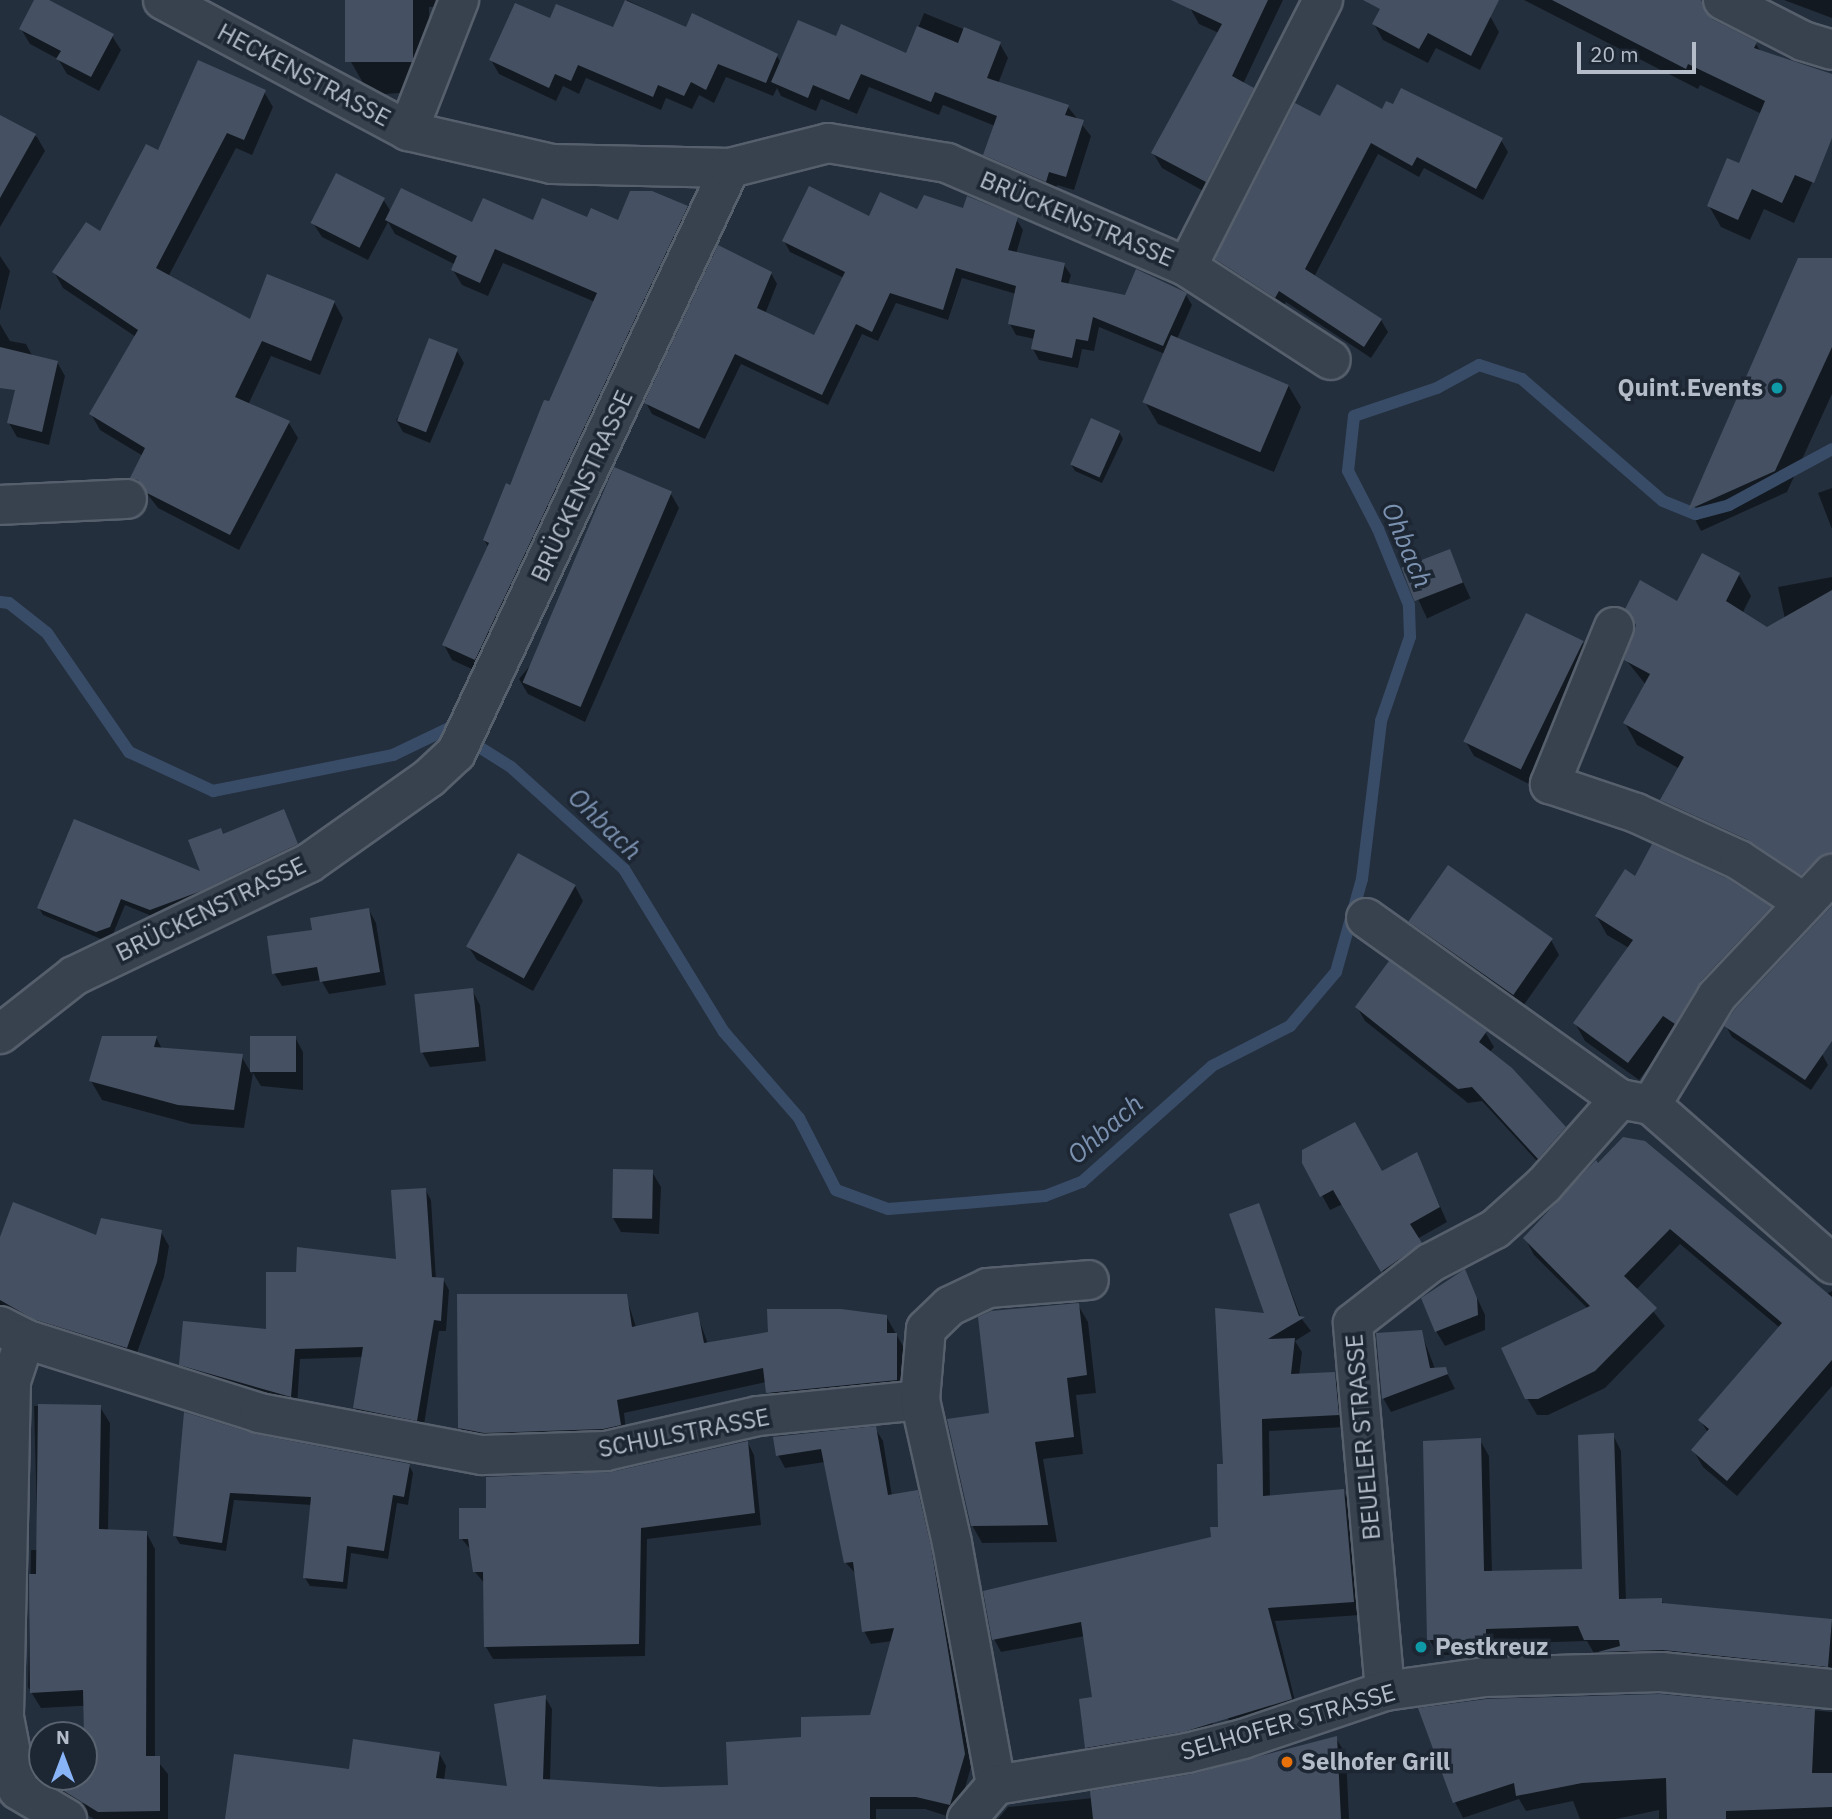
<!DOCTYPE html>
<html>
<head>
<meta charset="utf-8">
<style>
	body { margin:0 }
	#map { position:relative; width:1832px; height:1819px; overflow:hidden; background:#242f3e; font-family:"IBM Plex Sans",sans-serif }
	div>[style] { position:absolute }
	.shadow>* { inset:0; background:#0007; transform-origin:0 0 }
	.stream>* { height:12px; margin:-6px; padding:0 6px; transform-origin:6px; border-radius:6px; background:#394c67 }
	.building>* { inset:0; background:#455162; transform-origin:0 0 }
	.roads { filter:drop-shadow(2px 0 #565f6c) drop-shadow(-2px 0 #565f6c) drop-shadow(0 2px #565f6c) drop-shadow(0 -2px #565f6c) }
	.minor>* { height:38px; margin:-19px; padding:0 19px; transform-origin:19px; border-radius:19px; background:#38414e }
	.dots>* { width:19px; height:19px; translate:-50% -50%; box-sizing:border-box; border:4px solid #1d2633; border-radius:50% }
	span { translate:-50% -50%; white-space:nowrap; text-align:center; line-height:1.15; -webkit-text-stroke:7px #1d2633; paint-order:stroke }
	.street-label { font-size:24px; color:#b4bcc9 }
	.poi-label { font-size:24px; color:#b4bcc9; font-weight:700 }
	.right { translate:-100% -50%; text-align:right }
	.left { translate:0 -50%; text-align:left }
	.water-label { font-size:26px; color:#7c92b1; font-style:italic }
	.north { position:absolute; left:28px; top:1721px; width:70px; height:70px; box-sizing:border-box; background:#1d2633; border:2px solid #59626f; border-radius:50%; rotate:0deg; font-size:19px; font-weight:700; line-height:28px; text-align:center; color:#b4bcc9 }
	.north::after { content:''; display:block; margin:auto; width:24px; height:32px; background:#8ab4f8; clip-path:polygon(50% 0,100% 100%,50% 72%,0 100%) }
	.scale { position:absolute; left:1577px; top:42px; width:119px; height:32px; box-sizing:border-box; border:4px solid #b4bcc9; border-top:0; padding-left:9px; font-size:21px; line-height:24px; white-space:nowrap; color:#b4bcc9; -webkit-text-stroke:5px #1d2633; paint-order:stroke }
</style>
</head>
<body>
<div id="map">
	<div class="shadow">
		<i style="clip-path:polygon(36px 0,46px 0,112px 36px,121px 50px,99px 91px,67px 74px,58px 59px,30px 44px,21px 29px)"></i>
		<i style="clip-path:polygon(347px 0,470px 0,470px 6px,429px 7px,431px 91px,370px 95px,351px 62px)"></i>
		<i style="clip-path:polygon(627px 0,687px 29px,777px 56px,781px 63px,837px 38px,907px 56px,924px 13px,1000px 44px,1008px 58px,998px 84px,1068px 107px,1091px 136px,1074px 190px,1057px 185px,1054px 195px,993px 169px,984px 154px,995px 126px,943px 105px,939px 115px,869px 87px,857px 114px,821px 99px,816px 111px,781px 96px,777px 88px,773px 96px,726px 77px,714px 103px,699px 95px,692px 109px,666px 98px,661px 110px,586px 78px,579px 94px,563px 86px,556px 101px,499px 74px,491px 60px,551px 20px,614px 29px)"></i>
		<i style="clip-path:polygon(1194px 0,1283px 0,1243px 84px,1253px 89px,1261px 104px,1214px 197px,1162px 168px,1153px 153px,1219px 33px,1199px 24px,1190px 8px)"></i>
		<i style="clip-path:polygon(1387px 0,1457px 0,1490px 16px,1499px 32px,1480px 70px,1436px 48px,1428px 63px,1383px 40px,1374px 24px)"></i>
		<i style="clip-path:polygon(1524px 0,1685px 0,1712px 21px,1756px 44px,1761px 52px,1832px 76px,1832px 138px,1794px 223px,1764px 209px,1750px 240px,1721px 227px,1709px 206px,1740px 165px,1762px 114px,1700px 85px,1698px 89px)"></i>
		<i style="clip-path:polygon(1784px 0,1832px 0,1832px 18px)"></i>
		<i style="clip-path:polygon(264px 92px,273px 107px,252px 155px,236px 148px,168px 277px,251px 321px,334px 302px,343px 318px,320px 375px,271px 356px,248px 405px,289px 423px,298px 438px,239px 550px,158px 508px,148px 495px,140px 493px,132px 478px,143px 456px,100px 430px,91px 414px,136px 337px,63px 288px,54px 272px,101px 234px,159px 153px)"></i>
		<i style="clip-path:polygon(1383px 112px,1501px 140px,1508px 152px,1483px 200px,1424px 168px,1419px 177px,1378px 154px,1314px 277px,1381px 320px,1388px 332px,1371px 358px,1286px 302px,1282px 308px,1224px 271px,1217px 259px,1321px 119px)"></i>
		<i style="clip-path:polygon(0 117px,37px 137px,45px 151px,0 227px)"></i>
		<i style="clip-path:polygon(383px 199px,391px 212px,473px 224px,619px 222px,687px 207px,695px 222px,483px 674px,452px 660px,444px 645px,489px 548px,484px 540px,595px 302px,503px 263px,488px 296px,462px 285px,453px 270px,456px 265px,395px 234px,388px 222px,368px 260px,322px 237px,313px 223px)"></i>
		<i style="clip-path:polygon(964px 211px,1016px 219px,1023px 230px,1016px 254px,1064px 265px,1071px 275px,1068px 285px,1126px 297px,1186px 295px,1192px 305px,1177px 339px,1288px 385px,1301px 407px,1274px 472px,1158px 424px,1145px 402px,1165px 354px,1099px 327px,1094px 351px,1082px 349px,1078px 368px,1039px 360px,1033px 349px,1035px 339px,1016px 335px,1010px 324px,1016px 294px,962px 278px,948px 320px,896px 303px,878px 341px,862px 334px,828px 405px,741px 364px,705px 439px,652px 414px,646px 403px,771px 273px,777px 284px,765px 314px,815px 338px,844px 278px,790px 252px,784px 241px,869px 218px)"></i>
		<i style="clip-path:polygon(0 256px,10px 271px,0 311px)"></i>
		<i style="clip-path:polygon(1832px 259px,1832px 394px,1787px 492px,1701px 531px,1690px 510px,1799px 260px)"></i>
		<i style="clip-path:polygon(0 324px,10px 341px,26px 344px,33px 357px,57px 362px,65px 376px,49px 445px,17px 437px,9px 423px,17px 389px,0 385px)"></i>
		<i style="clip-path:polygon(457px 351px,464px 363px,430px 443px,403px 432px,396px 420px)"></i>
		<i style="clip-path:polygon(1119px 432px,1123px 439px,1102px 483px,1075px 471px,1071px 464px)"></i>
		<i style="clip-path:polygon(1832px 488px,1832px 529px,1818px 493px)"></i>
		<i style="clip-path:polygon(671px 494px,679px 508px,585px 722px,528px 694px,519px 679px)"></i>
		<i style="left:1449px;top:552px;width:51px;height:48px;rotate:65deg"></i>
		<i style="clip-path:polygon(1739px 575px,1751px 596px,1742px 614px,1767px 629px,1785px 619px,1778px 587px,1832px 577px,1832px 880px,1814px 895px,1675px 821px,1662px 800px,1680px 769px,1637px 745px,1625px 723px,1646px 685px,1626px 660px,1678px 603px)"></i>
		<i style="clip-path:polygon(1583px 643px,1591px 656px,1529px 784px,1474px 756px,1466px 742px)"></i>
		<i style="clip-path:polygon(287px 818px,300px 851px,154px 917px,125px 905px,113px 934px,101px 939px,43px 915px,39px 908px,203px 874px,223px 836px)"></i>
		<i style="clip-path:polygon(1636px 878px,1769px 908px,1780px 926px,1674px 1033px,1639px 1080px,1585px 1041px,1575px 1023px,1629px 948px,1607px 935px,1597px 917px)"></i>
		<i style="clip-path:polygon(575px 886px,583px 901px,533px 991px,477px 960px,468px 946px)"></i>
		<i style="clip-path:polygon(369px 910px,376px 923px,386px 985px,329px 994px,321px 980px,282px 986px,274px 973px,314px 931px)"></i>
		<i style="clip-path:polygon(1412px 923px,1551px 940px,1559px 955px,1521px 1009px,1421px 937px)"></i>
		<i style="clip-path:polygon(472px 990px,480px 1005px,486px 1061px,430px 1067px,422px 1052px)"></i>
		<i style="clip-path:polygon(1357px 1007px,1485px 1032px,1494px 1047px,1489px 1053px,1565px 1128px,1573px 1143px,1547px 1172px,1482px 1101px,1468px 1103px,1365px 1021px)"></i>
		<i style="clip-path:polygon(1726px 1026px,1822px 1054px,1828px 1065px,1811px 1090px,1732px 1037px)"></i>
		<i style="clip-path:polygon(156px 1037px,162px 1049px,241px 1056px,252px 1074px,252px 1037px,295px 1037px,303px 1052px,303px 1090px,261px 1086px,253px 1073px,244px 1128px,191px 1124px,102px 1100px,91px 1081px)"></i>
		<i style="clip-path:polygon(1417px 1154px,1447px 1222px,1417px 1239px,1429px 1258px,1391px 1285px,1343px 1204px,1330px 1210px,1304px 1162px,1382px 1173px)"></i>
		<i style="clip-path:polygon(1596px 1162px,1825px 1295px,1832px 1291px,1832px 1386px,1737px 1496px,1703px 1467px,1693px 1450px,1708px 1433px,1700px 1420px,1780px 1328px,1680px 1244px,1636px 1290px,1665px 1326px,1605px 1388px,1548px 1415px,1537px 1415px,1527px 1398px,1588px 1309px,1534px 1255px,1525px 1238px)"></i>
		<i style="clip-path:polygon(652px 1172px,661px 1187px,659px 1234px,621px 1232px,613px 1218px)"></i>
		<i style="clip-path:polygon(425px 1189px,431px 1200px,436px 1279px,443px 1279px,449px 1290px,446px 1331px,439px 1331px,423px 1431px,361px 1419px,355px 1408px,363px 1357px,300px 1359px,297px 1407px,187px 1375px,181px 1364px,268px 1330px,298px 1273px,397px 1261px)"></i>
		<i style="clip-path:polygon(1258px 1205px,1301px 1318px,1311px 1331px,1295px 1341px,1302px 1352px,1299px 1376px,1334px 1374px,1342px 1387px,1345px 1427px,1269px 1431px,1270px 1498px,1343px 1491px,1351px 1504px,1360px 1615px,1275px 1621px,1298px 1713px,1234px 1733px,1219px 1697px,1211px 1699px,1214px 1738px,1094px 1760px,1087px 1747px,1094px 1698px,1085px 1636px,1001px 1652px,994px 1639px,1213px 1538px,1219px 1529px,1224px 1466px,1266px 1315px)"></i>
		<i style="clip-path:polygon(161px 1232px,169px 1246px,164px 1277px,134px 1361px,0 1322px,0 1242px)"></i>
		<i style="clip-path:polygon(1465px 1272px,1485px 1315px,1485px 1330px,1445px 1346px,1436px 1331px)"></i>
		<i style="clip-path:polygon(626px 1296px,636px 1327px,697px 1314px,708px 1344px,886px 1316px,904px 1348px,904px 1393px,776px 1406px,766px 1382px,624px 1413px,627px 1438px,468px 1441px,460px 1428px)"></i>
		<i style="clip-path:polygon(1078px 1305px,1088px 1322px,1096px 1393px,1076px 1395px,1083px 1454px,1043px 1459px,1057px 1542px,982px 1543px,972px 1525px,991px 1414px)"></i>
		<i style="clip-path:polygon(1421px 1332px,1435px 1369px,1445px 1369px,1455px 1389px,1391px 1412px,1383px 1398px)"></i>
		<i style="clip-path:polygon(34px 1406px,100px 1407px,110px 1423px,108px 1531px,146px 1532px,155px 1549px,155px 1758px,168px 1774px,168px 1819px,94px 1819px,60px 1798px,51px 1782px,54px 1777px,84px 1777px,84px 1735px,80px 1735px,98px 1705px,41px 1708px,28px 1687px,31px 1550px,38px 1550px)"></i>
		<i style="clip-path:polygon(875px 1428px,883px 1441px,892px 1496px,917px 1492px,924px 1504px,937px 1562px,971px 1767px,956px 1819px,925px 1809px,876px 1809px,876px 1819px,234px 1819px,350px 1771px,439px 1753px,446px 1766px,444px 1780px,509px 1788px,545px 1697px,552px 1709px,550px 1782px,661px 1789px,730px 1787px,803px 1739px,871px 1717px,892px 1641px,871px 1644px,864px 1631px,857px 1575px,846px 1563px,825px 1462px,785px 1468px,778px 1455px)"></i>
		<i style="clip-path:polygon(1613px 1435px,1621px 1451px,1626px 1601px,1661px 1600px,1665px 1605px,1832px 1621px,1832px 1681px,1595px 1655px,1587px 1641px,1494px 1644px,1494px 1655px,1438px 1655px,1429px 1639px,1480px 1440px,1489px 1456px,1492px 1573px,1584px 1570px)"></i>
		<i style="clip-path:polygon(254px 1436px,409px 1465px,413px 1473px,408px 1505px,397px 1503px,388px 1559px,351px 1553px,347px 1589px,310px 1586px,305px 1578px,312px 1505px,234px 1500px,226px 1551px,180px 1544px,175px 1536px)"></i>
		<i style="clip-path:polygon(748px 1443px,754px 1455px,761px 1525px,647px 1539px,645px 1656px,493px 1659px,486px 1647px,485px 1584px,475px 1572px,471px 1550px,461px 1538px,488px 1510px)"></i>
		<i style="clip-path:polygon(1660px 1696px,1832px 1712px,1832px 1819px,1659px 1819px,1659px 1810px,1616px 1819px,1580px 1819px,1573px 1801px,1526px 1811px,1519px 1799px,1463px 1818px,1455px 1802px)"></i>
		<i style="clip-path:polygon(1336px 1738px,1346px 1755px,1349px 1819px,1258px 1819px)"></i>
		<i style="clip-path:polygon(1093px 1798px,1219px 1819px,998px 1819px,1008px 1807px)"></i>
	</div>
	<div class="stream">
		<i style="left:0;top:602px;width:9px;rotate:6deg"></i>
		<i style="left:9px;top:603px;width:48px;rotate:38.3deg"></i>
		<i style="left:47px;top:633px;width:145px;rotate:55.4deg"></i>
		<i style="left:129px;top:752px;width:93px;rotate:24.9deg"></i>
		<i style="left:213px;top:791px;width:184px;rotate:-11.3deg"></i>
		<i style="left:393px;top:755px;width:62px;rotate:-25.7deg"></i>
		<i style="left:449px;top:728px;width:73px;rotate:32.2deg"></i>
		<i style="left:511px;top:767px;width:152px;rotate:42.1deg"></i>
		<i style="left:624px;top:869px;width:191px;rotate:58.5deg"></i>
		<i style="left:724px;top:1032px;width:114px;rotate:48.9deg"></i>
		<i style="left:799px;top:1118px;width:81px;rotate:62.8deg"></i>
		<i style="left:836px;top:1190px;width:55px;rotate:20.1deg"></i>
		<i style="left:888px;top:1209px;width:77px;rotate:-4.5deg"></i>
		<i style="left:965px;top:1203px;width:80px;rotate:-5deg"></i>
		<i style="left:1045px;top:1196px;width:40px;rotate:-21deg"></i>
		<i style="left:1082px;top:1182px;width:174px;rotate:-41.7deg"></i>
		<i style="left:1212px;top:1066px;width:88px;rotate:-27.1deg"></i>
		<i style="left:1290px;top:1026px;width:71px;rotate:-49.6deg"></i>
		<i style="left:1336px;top:972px;width:97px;rotate:-74.4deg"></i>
		<i style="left:1362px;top:879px;width:159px;rotate:-83.1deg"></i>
		<i style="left:1381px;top:721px;width:89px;rotate:-71deg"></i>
		<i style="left:1410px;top:637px;width:32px;rotate:-92deg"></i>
		<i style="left:1409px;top:605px;width:82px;rotate:-112.2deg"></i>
		<i style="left:1378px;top:529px;width:65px;rotate:-117.3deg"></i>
		<i style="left:1348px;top:471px;width:55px;rotate:-83.8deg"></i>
		<i style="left:1354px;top:416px;width:88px;rotate:-18.6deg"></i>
		<i style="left:1437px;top:388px;width:48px;rotate:-28.7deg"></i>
		<i style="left:1479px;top:365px;width:45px;rotate:18deg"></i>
		<i style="left:1522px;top:379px;width:186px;rotate:40.9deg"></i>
		<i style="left:1663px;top:501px;width:35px;rotate:22deg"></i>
		<i style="left:1696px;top:514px;width:34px;rotate:-15deg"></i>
		<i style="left:1729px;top:505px;width:117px;rotate:-28.5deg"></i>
	</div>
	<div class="building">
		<i style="clip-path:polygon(34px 0,49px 0,114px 34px,91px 77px,56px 59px,61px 51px,19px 29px)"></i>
		<i style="left:345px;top:0;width:68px;height:62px"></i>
		<i style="clip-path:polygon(625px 0,686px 27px,692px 13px,778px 54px,766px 83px,718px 64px,706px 90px,691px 82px,684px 96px,658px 85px,653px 97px,578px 65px,571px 81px,555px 74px,549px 88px,489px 60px,515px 3px,550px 18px,556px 4px,613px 27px)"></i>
		<i style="clip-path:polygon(1171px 0,1268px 0,1232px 76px,1254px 88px,1206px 182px,1151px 153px,1222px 24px)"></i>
		<i style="clip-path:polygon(1363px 0,1499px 0,1471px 56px,1428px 33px,1419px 49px,1372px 24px,1380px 9px)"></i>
		<i style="clip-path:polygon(1552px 0,1701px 0,1712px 19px,1757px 42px,1754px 48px,1832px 74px,1832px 138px,1814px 183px,1795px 175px,1782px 203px,1752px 189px,1738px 220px,1707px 206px,1727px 158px,1739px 163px,1765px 101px,1688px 64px,1686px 69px)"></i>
		<i style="clip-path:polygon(798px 20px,836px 36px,841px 24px,906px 53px,917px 26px,958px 43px,964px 27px,1001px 42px,987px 78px,1069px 105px,1065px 115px,1084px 120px,1066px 177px,1049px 172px,1046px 182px,983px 155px,997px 116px,935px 92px,931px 102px,861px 74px,849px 100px,813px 85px,808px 98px,771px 82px)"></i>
		<i style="clip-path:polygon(198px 60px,266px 90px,244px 140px,227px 133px,156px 268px,250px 319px,267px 274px,335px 301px,311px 361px,262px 341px,235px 397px,290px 421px,230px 535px,147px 493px,138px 480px,130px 478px,145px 448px,89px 414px,138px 330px,52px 272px,86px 222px,100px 231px,146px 144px,158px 150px)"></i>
		<i style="clip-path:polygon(1337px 84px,1382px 109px,1386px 101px,1393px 104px,1401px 88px,1503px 138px,1476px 189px,1417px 157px,1412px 166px,1371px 143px,1305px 269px,1382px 319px,1364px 347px,1279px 291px,1275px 298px,1215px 259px,1295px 103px,1320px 116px)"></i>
		<i style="clip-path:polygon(0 115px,36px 134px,0 198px)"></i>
		<i style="left:336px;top:173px;width:55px;height:56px;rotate:27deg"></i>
		<i style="clip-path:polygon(809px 186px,869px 216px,880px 192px,917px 209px,924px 195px,963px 208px,967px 196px,1018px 217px,1008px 250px,1065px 263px,1061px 282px,1125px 295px,1136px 269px,1187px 293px,1163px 346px,1093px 317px,1088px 341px,1076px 339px,1072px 358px,1031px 349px,1035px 330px,1008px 324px,1016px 286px,956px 268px,943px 310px,890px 293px,872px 332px,856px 324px,822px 395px,735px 354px,699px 429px,644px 403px,718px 245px,772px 272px,757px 308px,814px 335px,845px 272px,782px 241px)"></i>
		<i style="clip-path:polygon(401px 188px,472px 222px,483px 198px,533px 220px,542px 198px,587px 217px,591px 208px,618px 220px,630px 191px,652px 191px,688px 206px,475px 660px,442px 645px,489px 543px,483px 540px,506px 483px,510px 485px,544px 400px,549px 401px,597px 293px,495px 249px,480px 283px,451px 270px,457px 256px,385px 220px)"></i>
		<i style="clip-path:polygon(1798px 258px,1832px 258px,1832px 347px,1775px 471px,1688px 510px)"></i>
		<i style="left:1171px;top:335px;width:128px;height:73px;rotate:23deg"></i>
		<i style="left:429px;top:338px;width:31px;height:89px;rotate:21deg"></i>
		<i style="clip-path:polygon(0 347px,58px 361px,42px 432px,7px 423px,15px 390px,0 388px)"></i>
		<i style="left:1091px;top:418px;width:32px;height:51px;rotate:24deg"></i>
		<i style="left:614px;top:467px;width:63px;height:234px;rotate:23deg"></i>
		<i style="left:1450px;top:549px;width:36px;height:52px;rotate:69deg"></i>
		<i style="clip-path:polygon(1702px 553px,1740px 573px,1726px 601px,1767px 627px,1832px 590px,1832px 853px,1817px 859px,1801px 875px,1748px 840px,1660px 800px,1684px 757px,1623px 723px,1650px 674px,1624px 660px,1636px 625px,1625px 609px,1640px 580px,1677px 601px)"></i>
		<i style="left:1526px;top:613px;width:64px;height:143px;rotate:26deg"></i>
		<i style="clip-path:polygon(284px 809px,298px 844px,201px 891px,150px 910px,121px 899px,110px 927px,96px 932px,37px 908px,74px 819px,200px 871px,188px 840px,221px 828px,223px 834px)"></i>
		<i style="clip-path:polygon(1652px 844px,1728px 879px,1771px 907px,1701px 981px,1675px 1024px,1663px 1016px,1628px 1063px,1573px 1023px,1633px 940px,1595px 916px,1625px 869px,1635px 876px)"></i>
		<i style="left:518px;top:853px;width:66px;height:107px;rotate:29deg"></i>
		<i style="left:1448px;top:865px;width:128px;height:69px;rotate:35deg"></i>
		<i style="clip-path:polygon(1832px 906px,1832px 1041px,1805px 1080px,1724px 1026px,1735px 1009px)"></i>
		<i style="clip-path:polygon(369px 908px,380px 972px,320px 982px,317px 967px,272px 974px,267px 936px,312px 930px,310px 918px)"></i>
		<i style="clip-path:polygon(1389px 961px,1487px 1031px,1479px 1042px,1512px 1068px,1566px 1127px,1538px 1159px,1472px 1087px,1458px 1089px,1355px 1007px)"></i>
		<i style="left:473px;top:988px;width:59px;height:59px;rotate:84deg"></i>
		<i style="clip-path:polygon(102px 1036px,157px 1036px,154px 1047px,243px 1054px,234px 1110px,178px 1105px,89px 1081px)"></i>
		<i style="left:250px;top:1036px;width:46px;height:36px"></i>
		<i style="clip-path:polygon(1355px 1122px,1382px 1171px,1417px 1152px,1440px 1207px,1410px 1224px,1422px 1243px,1381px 1272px,1333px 1190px,1320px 1197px,1302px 1163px,1302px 1150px)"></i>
		<i style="clip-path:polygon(1623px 1137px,1645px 1141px,1832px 1297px,1832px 1360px,1727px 1481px,1691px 1450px,1709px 1429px,1698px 1420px,1782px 1323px,1670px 1229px,1624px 1276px,1657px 1308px,1595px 1371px,1538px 1399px,1525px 1399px,1501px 1348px,1590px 1306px,1523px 1238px,1596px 1160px,1598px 1163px)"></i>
		<i style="left:613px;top:1169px;width:40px;height:49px;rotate:1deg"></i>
		<i style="clip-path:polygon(426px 1188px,432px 1277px,444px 1278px,441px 1321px,434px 1320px,417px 1421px,353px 1408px,363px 1347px,295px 1349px,291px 1397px,179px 1365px,183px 1321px,266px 1329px,266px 1272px,296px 1272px,297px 1247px,396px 1259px,391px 1190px)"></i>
		<i style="clip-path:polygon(13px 1202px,96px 1235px,101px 1218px,162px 1230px,157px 1262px,127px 1348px,33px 1319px,0 1300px,0 1237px)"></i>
		<i style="clip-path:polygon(1259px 1203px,1299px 1316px,1305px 1317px,1268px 1339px,1295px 1338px,1291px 1374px,1335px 1372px,1339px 1415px,1262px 1419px,1263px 1496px,1344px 1489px,1354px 1602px,1268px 1608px,1292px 1699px,1183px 1732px,1085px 1748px,1079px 1699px,1092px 1697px,1081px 1622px,992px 1640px,983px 1591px,1211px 1537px,1210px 1527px,1218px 1527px,1217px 1464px,1223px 1464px,1215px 1308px,1264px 1313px,1229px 1214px)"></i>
		<i style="clip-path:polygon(1465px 1269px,1477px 1298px,1478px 1315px,1435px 1332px,1421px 1298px)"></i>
		<i style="clip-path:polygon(457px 1294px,627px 1294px,632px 1327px,698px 1312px,704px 1343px,768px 1332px,767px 1309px,841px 1309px,887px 1315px,887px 1333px,897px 1333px,897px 1380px,766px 1393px,763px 1368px,617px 1400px,621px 1425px,603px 1429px,484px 1433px,458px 1428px)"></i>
		<i style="clip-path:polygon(1079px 1303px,1087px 1375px,1067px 1378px,1074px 1437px,1035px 1442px,1048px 1525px,971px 1526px,947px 1419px,989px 1413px,978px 1317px,991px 1311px)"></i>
		<i style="clip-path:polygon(1422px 1330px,1430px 1368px,1446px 1367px,1448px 1374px,1382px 1399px,1376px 1333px)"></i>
		<i style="clip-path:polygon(38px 1404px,101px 1405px,99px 1529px,147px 1531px,146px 1756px,160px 1756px,160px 1811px,98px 1812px,41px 1777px,84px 1777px,84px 1735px,83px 1690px,30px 1693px,29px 1574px,36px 1574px)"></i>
		<i style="clip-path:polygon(184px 1412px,255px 1434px,410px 1464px,404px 1497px,393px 1495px,384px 1551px,347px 1546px,343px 1582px,303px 1578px,311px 1497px,230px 1493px,222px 1543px,173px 1536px)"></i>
		<i style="clip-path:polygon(876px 1426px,888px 1495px,918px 1490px,931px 1547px,965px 1754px,950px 1805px,916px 1797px,870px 1797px,870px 1819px,225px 1819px,234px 1754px,349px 1769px,353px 1739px,440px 1752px,436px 1778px,507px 1786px,494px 1704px,546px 1695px,543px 1779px,661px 1787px,728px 1785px,726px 1742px,801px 1737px,801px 1717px,870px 1715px,894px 1628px,862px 1632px,853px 1562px,844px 1563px,821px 1449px,776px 1456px,773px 1437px)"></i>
		<i style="clip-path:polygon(1614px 1433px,1619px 1599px,1662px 1598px,1662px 1603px,1832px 1619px,1828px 1667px,1663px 1650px,1598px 1652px,1620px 1646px,1619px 1640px,1584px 1640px,1578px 1626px,1486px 1629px,1486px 1640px,1427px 1640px,1423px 1441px,1481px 1438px,1484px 1571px,1582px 1569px,1578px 1435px)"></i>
		<i style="clip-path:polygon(748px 1441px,755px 1513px,641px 1528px,639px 1644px,484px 1647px,483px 1572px,473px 1572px,468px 1539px,459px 1539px,459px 1508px,486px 1508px,486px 1477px,611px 1472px)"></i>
		<i style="clip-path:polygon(1660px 1694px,1815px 1709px,1812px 1773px,1832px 1773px,1832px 1807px,1726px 1811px,1726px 1819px,1667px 1819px,1666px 1778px,1582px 1783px,1516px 1796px,1514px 1783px,1453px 1803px,1418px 1708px,1487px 1699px)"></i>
		<i style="clip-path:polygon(1337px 1736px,1341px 1819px,1093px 1819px,1090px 1791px,1192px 1774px)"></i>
	</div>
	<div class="roads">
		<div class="minor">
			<i style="left:163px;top:0;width:278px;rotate:28.1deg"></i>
			<i style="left:408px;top:131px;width:148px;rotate:12.9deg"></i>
			<i style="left:552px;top:164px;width:178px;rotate:1.3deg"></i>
			<i style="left:1723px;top:0;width:90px;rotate:27.1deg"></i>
			<i style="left:1803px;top:41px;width:30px;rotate:17deg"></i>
			<i style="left:408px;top:131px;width:141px;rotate:-68.7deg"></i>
			<i style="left:1187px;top:267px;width:171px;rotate:32.9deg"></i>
			<i style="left:0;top:505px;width:127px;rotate:-2.7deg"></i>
			<i style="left:1614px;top:627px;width:170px;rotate:112.2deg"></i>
			<i style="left:1550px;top:784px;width:91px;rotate:18.6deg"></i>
			<i style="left:1636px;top:813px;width:113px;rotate:24.5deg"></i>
			<i style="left:1739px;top:860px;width:77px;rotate:33.3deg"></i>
			<i style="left:1366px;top:918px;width:312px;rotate:35.5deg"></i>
			<i style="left:1620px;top:1099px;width:32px;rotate:11deg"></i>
			<i style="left:0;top:1034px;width:94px;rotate:-38.1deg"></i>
			<i style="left:74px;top:976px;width:261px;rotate:-25.7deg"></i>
			<i style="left:309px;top:863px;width:147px;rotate:-35.3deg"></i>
			<i style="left:429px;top:778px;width:37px;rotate:-43deg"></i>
			<i style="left:456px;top:753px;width:646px;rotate:-64.9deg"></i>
			<i style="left:730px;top:168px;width:101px;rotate:-14.3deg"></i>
			<i style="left:828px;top:143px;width:121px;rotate:9.5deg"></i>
			<i style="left:947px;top:163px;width:262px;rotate:23.4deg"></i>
			<i style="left:1187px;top:267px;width:300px;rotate:-63deg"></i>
			<i style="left:1651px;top:1105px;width:127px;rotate:-58.8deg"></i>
			<i style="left:1717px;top:996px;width:168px;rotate:-46.7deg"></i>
			<i style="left:1651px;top:1105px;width:241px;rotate:41.3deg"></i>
			<i style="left:0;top:1326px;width:28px;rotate:27deg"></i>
			<i style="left:25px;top:1339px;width:245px;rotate:17.5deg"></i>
			<i style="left:259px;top:1413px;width:227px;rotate:10.7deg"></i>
			<i style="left:482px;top:1455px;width:124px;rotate:-1.8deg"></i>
			<i style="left:606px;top:1451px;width:156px;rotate:-13deg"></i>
			<i style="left:758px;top:1416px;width:163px;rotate:-5.6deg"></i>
			<i style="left:920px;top:1400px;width:147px;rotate:77.4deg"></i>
			<i style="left:952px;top:1543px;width:246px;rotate:79.7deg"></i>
			<i style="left:25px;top:1339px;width:44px;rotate:108.4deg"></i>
			<i style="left:11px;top:1381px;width:336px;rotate:91.2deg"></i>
			<i style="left:4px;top:1717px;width:74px;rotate:79.1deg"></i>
			<i style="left:18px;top:1790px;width:57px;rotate:30.6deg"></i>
			<i style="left:920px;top:1400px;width:71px;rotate:-85.2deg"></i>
			<i style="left:926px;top:1329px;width:33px;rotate:-44deg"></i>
			<i style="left:950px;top:1306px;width:42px;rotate:-25.3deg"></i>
			<i style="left:988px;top:1288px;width:101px;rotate:-4.5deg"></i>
			<i style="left:1385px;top:1691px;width:369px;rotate:-95deg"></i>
			<i style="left:1353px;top:1323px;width:98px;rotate:-37.9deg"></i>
			<i style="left:1430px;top:1263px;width:73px;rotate:-27.6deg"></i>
			<i style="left:1495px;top:1229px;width:66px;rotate:-41.9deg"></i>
			<i style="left:1544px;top:1185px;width:115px;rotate:-48.5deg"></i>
			<i style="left:996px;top:1785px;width:194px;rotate:-9.5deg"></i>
			<i style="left:1187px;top:1753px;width:58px;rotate:-14deg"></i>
			<i style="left:1243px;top:1739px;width:150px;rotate:-18.7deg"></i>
			<i style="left:1385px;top:1691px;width:101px;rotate:-8deg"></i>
			<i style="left:1485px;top:1677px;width:176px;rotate:-1.6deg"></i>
			<i style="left:1661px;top:1672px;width:172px;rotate:5.7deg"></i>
			<i style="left:967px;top:1819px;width:45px;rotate:-49.5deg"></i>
		</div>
	</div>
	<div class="dots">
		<i style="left:1777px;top:388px;background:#0f9aa8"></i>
		<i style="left:1421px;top:1647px;background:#0f9aa8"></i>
		<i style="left:1287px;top:1762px;background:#e8710a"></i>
	</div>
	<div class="street-label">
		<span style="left:304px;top:75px;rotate:28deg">HECKENSTRASSE</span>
		<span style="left:1077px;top:219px;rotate:23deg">BRÜCKENSTRASSE</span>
		<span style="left:582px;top:486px;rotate:-65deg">BRÜCKENSTRASSE</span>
		<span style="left:211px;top:909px;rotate:-26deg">BRÜCKENSTRASSE</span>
		<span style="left:684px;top:1433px;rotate:-11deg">SCHULSTRASSE</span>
		<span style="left:1363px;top:1437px;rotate:-95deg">BEUELER STRASSE</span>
		<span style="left:1288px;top:1722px;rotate:-16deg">SELHOFER STRASSE</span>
	</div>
	<div class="poi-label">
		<span class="right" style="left:1763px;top:388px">Quint.Events</span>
		<span class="left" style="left:1435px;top:1647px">Pestkreuz</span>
		<span class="left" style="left:1301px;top:1762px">Selhofer Grill</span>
	</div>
	<div class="water-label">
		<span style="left:1407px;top:545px;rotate:67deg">Ohbach</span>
		<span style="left:605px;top:824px;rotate:44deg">Ohbach</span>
		<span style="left:1105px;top:1129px;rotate:-41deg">Ohbach</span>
	</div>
	<div class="north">N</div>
	<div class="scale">20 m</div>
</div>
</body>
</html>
